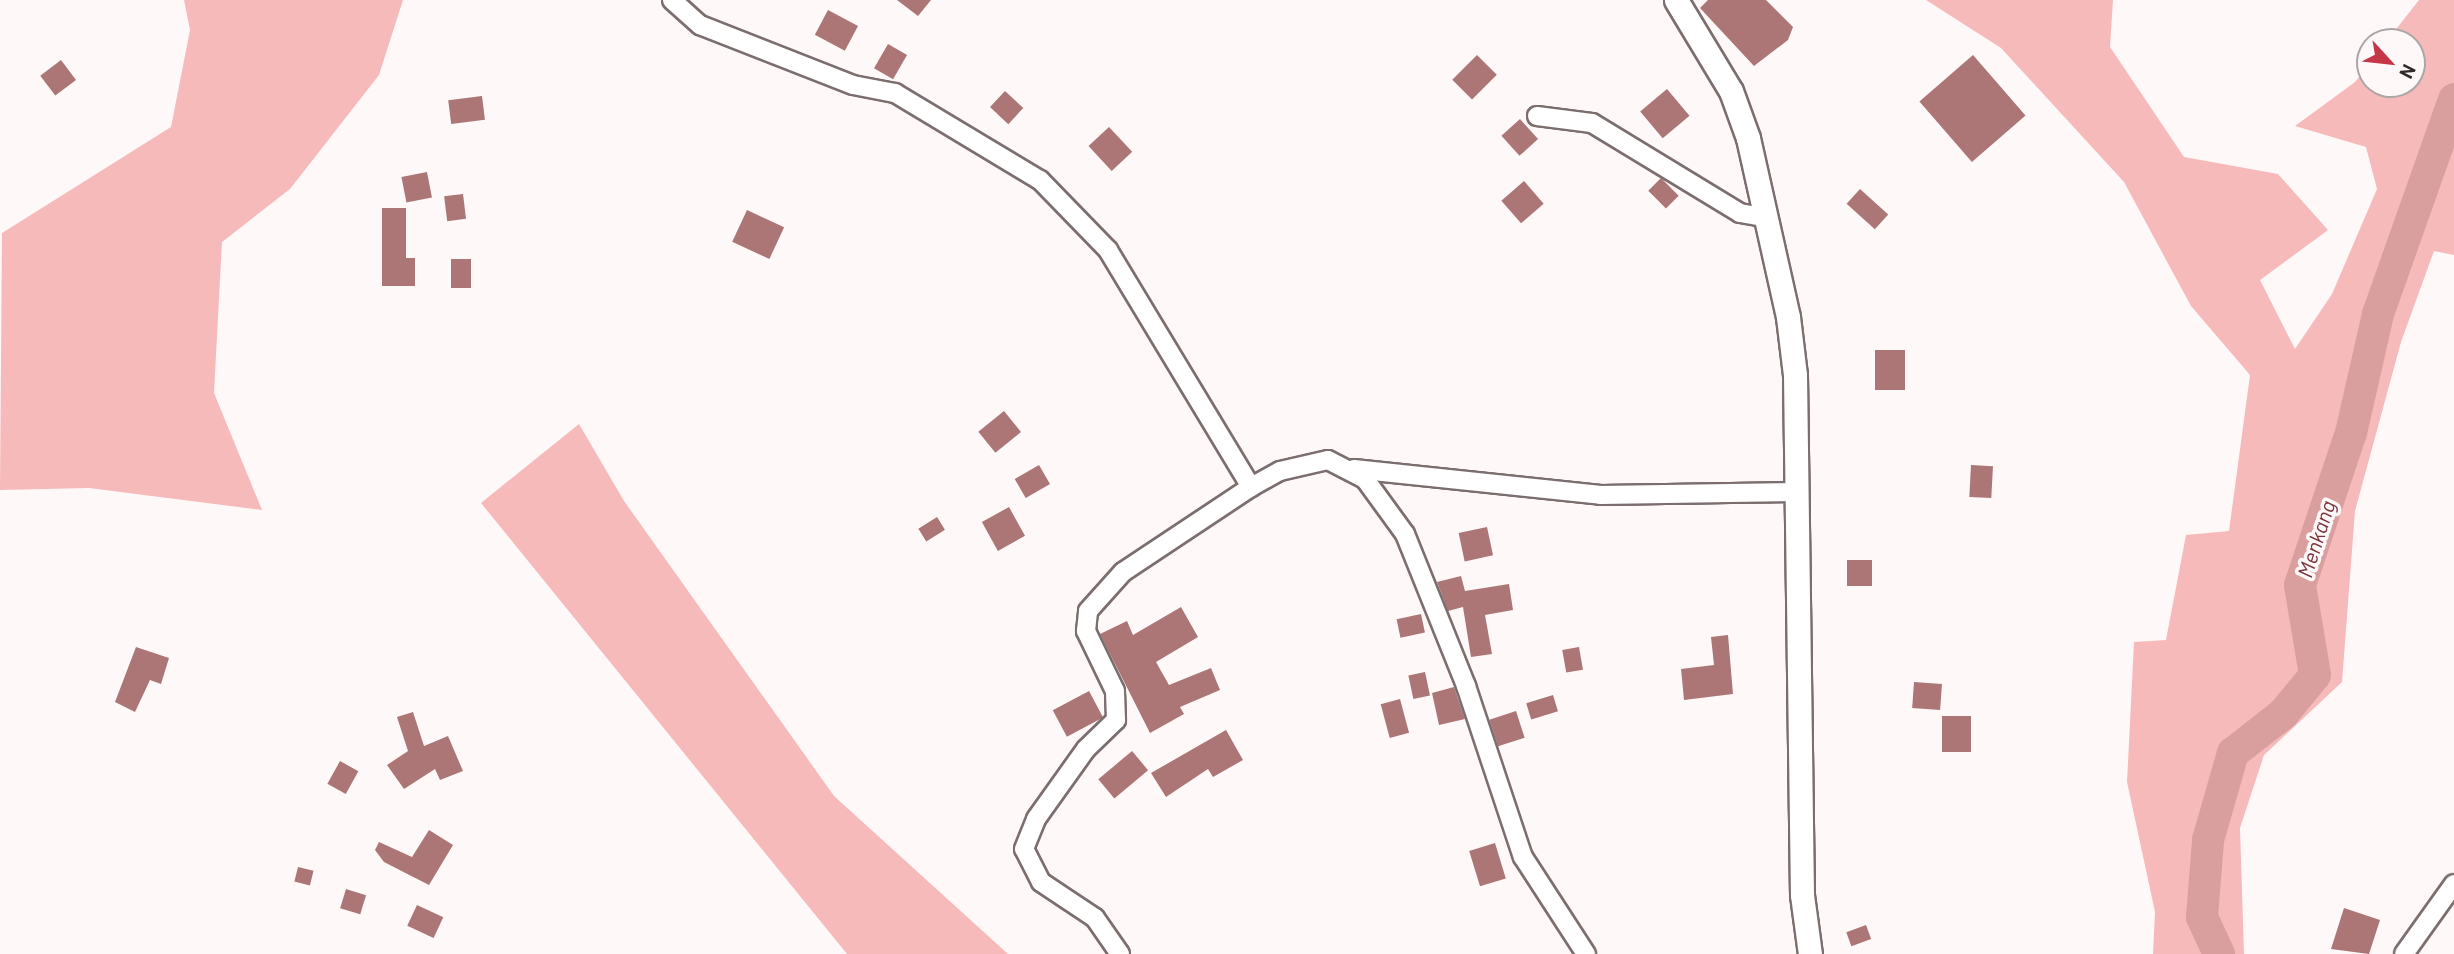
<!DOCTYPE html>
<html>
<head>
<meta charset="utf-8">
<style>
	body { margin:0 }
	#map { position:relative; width:2454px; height:954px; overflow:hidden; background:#fff8f8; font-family:Barlow,sans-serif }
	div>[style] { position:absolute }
	.forest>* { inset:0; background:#f7babb }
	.river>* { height:32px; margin:-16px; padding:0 16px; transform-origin:16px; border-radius:16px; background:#d99f9f }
	.building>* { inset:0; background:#ac7576; transform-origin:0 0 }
	.roads { filter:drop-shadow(2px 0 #7c6e6e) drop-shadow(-2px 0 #7c6e6e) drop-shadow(0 2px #7c6e6e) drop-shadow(0 -2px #7c6e6e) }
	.minor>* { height:18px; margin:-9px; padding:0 9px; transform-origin:9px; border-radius:9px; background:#fff }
	.tertiary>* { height:23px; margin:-11.5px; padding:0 11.5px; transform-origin:11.5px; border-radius:11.5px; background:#fff }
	span { translate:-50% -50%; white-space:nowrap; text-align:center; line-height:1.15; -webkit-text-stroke:7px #fff8f8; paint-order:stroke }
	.water-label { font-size:21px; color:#7a3338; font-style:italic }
	.north { position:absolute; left:2356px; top:28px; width:70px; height:70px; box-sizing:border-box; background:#fff8f8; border:2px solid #ada6a6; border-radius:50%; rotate:117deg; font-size:19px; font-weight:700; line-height:28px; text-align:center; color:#312c2c }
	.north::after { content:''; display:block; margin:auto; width:24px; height:32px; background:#c63649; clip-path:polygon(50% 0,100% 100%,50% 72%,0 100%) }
</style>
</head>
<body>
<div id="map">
	<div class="forest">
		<i style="clip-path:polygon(184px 0,403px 0,379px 75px,290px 189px,222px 242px,214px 393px,262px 510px,89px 488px,0 490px,2px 233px,171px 127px,190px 30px)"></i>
		<i style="clip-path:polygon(1926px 0,2113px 0,2110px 47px,2184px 157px,2278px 174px,2328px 230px,2260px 280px,2295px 349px,2332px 294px,2377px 189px,2366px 147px,2295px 126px,2355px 82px,2370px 63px,2370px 84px,2412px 84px,2412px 42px,2386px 42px,2419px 0,2454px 0,2454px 255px,2434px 251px,2401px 342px,2355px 511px,2342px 682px,2264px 755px,2240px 828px,2244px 954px,2153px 954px,2155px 912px,2127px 782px,2134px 642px,2166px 640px,2186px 535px,2229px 531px,2250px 375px,2191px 306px,2124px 182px,2001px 48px)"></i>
		<i style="clip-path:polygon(579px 424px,624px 501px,834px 796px,1008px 954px,847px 954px,481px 503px)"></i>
	</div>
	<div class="river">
		<i style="left:2219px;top:954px;width:41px;rotate:-114.7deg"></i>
		<i style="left:2202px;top:917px;width:77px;rotate:-85.5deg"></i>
		<i style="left:2208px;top:840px;width:91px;rotate:-74deg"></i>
		<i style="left:2233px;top:753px;width:63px;rotate:-38deg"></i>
		<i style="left:2283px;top:714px;width:50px;rotate:-50.6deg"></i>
		<i style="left:2315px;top:675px;width:91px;rotate:-99.5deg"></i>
		<i style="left:2300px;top:585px;width:160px;rotate:-71.5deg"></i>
		<i style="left:2351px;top:433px;width:122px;rotate:-77.2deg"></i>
		<i style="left:2378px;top:314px;width:228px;rotate:-70.5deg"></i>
	</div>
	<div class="building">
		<i style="clip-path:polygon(897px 0,931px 0,918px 16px)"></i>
		<i style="clip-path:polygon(1708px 0,1766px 0,1793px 27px,1788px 40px,1754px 66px,1700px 8px)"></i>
		<i style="left:828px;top:10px;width:34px;height:28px;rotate:28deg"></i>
		<i style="left:888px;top:44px;width:22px;height:28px;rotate:30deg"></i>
		<i style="left:1477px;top:55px;width:28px;height:35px;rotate:45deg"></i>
		<i style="left:1973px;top:55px;width:80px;height:71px;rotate:49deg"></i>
		<i style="left:61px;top:60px;width:25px;height:26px;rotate:53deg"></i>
		<i style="left:1667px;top:89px;width:35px;height:35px;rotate:50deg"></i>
		<i style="left:1005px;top:91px;width:25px;height:22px;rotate:43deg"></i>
		<i style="left:482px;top:96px;width:24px;height:34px;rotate:83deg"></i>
		<i style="left:1520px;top:119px;width:27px;height:25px;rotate:48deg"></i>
		<i style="left:1109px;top:127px;width:34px;height:28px;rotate:47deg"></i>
		<i style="left:427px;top:172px;width:26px;height:26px;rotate:79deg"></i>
		<i style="left:1661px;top:178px;width:25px;height:18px;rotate:45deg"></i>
		<i style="left:1524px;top:181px;width:30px;height:30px;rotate:49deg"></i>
		<i style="left:1860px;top:189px;width:38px;height:20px;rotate:42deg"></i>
		<i style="left:463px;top:194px;width:25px;height:19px;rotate:83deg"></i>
		<i style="clip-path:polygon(382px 208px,406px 208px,406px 258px,415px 258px,415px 286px,382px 286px)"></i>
		<i style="left:747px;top:210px;width:41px;height:35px;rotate:25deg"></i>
		<i style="left:451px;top:259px;width:20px;height:29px"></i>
		<i style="left:1875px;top:350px;width:30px;height:40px"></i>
		<i style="left:1004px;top:411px;width:27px;height:33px;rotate:51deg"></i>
		<i style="left:1039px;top:465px;width:22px;height:28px;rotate:60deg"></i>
		<i style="left:1971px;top:465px;width:22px;height:32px;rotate:3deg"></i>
		<i style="left:1009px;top:507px;width:33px;height:31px;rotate:61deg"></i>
		<i style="left:937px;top:517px;width:15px;height:22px;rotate:58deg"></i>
		<i style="left:1487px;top:527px;width:29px;height:29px;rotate:78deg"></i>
		<i style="left:1872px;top:560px;width:26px;height:25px;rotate:90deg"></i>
		<i style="clip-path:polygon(1461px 576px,1465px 591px,1509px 584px,1513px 610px,1485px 615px,1492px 654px,1471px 657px,1463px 607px,1448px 611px,1437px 582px)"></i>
		<i style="clip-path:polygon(1181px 607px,1198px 637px,1156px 662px,1169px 685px,1211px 668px,1220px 690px,1180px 707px,1184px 714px,1150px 733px,1100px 634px,1127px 621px,1133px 635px)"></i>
		<i style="left:1421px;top:614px;width:19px;height:25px;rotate:78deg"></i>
		<i style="clip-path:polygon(1728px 635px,1733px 694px,1684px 700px,1681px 669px,1714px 665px,1711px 637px)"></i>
		<i style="clip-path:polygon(136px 647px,169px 658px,161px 684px,150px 680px,135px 712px,115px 702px)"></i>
		<i style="left:1579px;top:647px;width:23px;height:17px;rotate:80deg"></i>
		<i style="left:1425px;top:672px;width:24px;height:17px;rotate:78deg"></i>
		<i style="left:1914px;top:682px;width:28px;height:26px;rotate:4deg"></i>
		<i style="clip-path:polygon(1454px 687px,1465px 719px,1439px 725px,1432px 693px)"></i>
		<i style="left:1089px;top:691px;width:30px;height:41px;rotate:62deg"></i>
		<i style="left:1553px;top:695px;width:17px;height:28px;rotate:73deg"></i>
		<i style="left:1400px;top:699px;width:35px;height:20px;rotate:75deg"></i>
		<i style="left:1516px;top:711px;width:28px;height:28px;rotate:72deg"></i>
		<i style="clip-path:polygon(413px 712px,424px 746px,448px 736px,463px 771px,440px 780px,435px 769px,404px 789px,387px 765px,408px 751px,397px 717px)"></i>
		<i style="left:1942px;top:716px;width:29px;height:36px"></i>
		<i style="clip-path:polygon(1226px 730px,1243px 760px,1213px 777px,1208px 769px,1166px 797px,1151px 773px)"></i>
		<i style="left:1132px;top:751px;width:25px;height:44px;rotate:50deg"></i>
		<i style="left:340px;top:761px;width:21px;height:26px;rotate:29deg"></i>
		<i style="clip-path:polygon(429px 830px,453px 845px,429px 885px,384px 862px,375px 850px,379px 842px,412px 857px)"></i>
		<i style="left:1495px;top:843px;width:37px;height:27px;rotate:73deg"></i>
		<i style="left:298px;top:867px;width:16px;height:15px;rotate:14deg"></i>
		<i style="left:346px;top:889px;width:21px;height:20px;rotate:17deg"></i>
		<i style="left:417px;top:905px;width:29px;height:23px;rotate:25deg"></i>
		<i style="clip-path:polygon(2344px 908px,2380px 920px,2369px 954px,2331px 949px)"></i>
		<i style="left:1866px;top:925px;width:15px;height:21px;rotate:70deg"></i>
	</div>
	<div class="roads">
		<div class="minor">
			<i style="left:672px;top:0;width:38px;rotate:42deg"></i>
			<i style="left:700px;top:25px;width:164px;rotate:21.4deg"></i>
			<i style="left:853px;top:85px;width:43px;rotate:10.8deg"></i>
			<i style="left:895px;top:93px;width:169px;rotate:31deg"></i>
			<i style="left:1040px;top:180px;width:98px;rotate:45.8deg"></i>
			<i style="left:1108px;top:250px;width:277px;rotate:58.9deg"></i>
			<i style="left:1537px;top:116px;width:55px;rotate:7.3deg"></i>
			<i style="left:1592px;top:123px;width:173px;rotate:31.3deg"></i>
			<i style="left:1740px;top:213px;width:23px;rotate:10deg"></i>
			<i style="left:1354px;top:469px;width:248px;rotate:6deg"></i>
			<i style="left:1601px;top:495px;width:194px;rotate:-0.9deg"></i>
			<i style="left:1120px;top:954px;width:44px;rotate:-124.8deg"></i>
			<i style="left:1095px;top:918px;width:65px;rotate:-146.3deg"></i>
			<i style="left:1041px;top:882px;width:37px;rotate:-117deg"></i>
			<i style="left:1024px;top:849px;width:32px;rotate:-68deg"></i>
			<i style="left:1036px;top:819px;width:86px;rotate:-54.5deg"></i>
			<i style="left:1086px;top:749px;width:42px;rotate:-44deg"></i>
			<i style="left:1116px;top:720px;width:29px;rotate:-92deg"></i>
			<i style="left:1115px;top:691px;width:67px;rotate:-115.8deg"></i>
			<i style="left:1086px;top:631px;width:20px;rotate:-84deg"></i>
			<i style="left:1088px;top:611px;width:52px;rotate:-48.1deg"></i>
			<i style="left:1123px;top:572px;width:154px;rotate:-33.6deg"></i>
			<i style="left:1251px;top:487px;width:33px;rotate:-29deg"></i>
			<i style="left:1280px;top:471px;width:49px;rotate:-12.9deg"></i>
			<i style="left:1328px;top:460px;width:42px;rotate:27.2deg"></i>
			<i style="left:1365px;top:479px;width:68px;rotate:54deg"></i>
			<i style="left:1405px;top:534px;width:164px;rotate:68.1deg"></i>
			<i style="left:1466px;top:686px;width:180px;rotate:71.6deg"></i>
			<i style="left:1523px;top:857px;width:116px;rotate:57deg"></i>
			<i style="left:2404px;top:954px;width:86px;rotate:-54.5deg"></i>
		</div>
		<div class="tertiary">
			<i style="left:1676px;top:0;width:106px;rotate:58.9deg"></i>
			<i style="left:1731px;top:91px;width:50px;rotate:70.1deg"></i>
			<i style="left:1748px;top:138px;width:183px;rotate:77.4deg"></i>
			<i style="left:1788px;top:317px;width:58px;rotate:83.1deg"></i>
			<i style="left:1795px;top:375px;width:520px;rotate:89.23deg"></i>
			<i style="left:1802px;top:895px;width:60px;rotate:82.3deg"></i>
		</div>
	</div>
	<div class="water-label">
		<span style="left:2316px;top:539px;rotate:-72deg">Menkang</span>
	</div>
	<div class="north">N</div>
</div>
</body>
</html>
